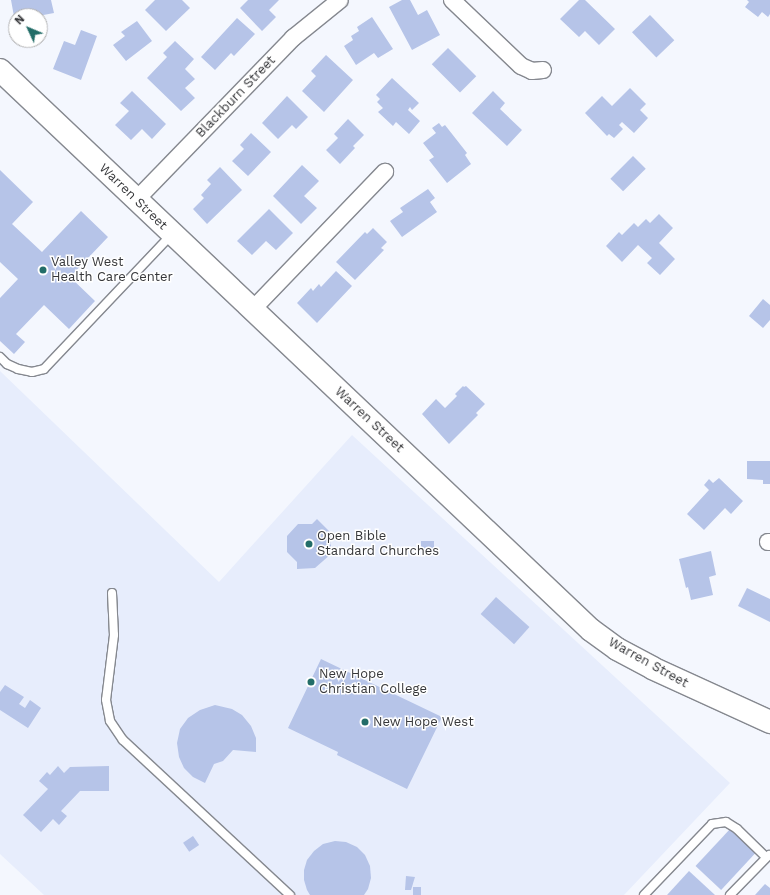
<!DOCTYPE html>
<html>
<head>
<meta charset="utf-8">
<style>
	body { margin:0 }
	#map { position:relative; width:770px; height:895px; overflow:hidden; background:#f4f7fe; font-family:"Work Sans",sans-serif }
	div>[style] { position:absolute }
	.built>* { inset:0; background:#e7edfc }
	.building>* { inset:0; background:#b6c4e8; transform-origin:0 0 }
	.roads { filter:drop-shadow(1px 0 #85888f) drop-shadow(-1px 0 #85888f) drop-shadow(0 1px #85888f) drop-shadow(0 -1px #85888f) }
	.lane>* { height:8px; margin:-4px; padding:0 4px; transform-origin:4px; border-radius:4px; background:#fff }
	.street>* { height:16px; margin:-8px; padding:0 8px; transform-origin:8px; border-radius:8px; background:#fff }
	.secondary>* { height:22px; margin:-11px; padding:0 11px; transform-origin:11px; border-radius:11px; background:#fff }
	.dots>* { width:11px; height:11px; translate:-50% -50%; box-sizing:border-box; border:2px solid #fff; border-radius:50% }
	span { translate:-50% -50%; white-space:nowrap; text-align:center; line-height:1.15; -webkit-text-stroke:3px #fff; paint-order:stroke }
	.street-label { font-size:13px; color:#36373a }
	.poi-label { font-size:13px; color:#36373a }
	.left { translate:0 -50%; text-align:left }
	.north { position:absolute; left:8px; top:8px; width:40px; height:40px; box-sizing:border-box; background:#fff; border:1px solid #afafb0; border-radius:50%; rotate:314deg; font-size:11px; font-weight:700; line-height:16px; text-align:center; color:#36373a }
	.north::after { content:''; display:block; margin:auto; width:14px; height:18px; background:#236d68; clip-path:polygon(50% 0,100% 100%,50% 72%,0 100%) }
</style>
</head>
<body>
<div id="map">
	<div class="built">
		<i style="clip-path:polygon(0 371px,219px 582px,352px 435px,730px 783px,624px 895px,44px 895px,0 854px)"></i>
	</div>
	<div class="building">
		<i style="clip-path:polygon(11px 0,51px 0,54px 13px,38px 16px,16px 16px,15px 22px)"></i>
		<i style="clip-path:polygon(155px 0,182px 0,190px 8px,166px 31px,145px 10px)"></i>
		<i style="clip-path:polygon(248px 0,279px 0,269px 10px,276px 17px,262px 31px,240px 8px)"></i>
		<i style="clip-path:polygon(402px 0,410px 0,418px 15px,427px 10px,440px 35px,412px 50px,389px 7px)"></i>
		<i style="clip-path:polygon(579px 0,585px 0,615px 29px,599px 45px,585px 31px,579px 37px,560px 19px)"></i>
		<i style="clip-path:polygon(747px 0,770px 0,770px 14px,768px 17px,762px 12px,758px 17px,745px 7px,749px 2px)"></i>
		<i style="left:650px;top:15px;width:35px;height:25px;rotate:46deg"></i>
		<i style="clip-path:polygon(372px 17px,393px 49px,378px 58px,374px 53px,356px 65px,344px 46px,353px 40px,351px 36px,359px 31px,357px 27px)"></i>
		<i style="clip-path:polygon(237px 18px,255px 34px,234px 56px,231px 53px,215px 70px,201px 57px)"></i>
		<i style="clip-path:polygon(137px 21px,152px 41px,126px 61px,113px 45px,125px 36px,121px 32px)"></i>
		<i style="clip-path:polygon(81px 30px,97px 36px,81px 80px,53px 69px,64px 41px,75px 45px)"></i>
		<i style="clip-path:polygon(175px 41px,194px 59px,185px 69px,195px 79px,185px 88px,195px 98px,181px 111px,147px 78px,167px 57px,163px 53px)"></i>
		<i style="left:448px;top:48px;width:40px;height:23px;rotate:45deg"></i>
		<i style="clip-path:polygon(326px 55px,353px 80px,324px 112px,302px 91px,316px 76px,311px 71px)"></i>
		<i style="clip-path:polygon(392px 78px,419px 103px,412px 110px,410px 107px,408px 110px,420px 121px,409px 134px,396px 122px,393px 126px,378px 112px,383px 108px,377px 102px,380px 99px,376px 95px)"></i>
		<i style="clip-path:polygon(630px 88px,646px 104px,640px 110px,648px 118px,634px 133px,622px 122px,619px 125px,623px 129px,614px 138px,609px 134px,607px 136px,585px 113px,602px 96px,612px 106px)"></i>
		<i style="clip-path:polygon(132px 91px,166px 124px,152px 139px,142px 129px,131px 140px,115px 125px,129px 111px,120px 103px)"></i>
		<i style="clip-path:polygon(493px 91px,505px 103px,500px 109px,522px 130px,507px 146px,472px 113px)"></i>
		<i style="clip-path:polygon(287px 96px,308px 117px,296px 129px,292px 125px,278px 139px,262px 123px)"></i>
		<i style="clip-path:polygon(348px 119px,364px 135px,353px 146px,355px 148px,340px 164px,326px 150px,338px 138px,334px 134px)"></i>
		<i style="clip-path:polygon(439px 123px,442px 127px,445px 125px,467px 153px,465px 155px,471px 164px,447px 183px,429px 160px,434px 157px,423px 143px,436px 133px,432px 128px)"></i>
		<i style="clip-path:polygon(251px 133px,271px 152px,248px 176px,232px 161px,244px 149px,240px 145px)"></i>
		<i style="left:633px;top:156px;width:18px;height:32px;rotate:45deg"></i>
		<i style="clip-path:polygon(302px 165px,319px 181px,304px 196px,317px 208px,301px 224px,273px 196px)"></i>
		<i style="clip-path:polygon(220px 167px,242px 190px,207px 224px,193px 209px,204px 198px,201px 195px,211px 184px,207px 180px)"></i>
		<i style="clip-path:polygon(0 170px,33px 202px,12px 224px,42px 252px,81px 211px,108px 237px,70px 277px,95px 301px,69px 329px,44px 305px,16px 334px,25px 342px,14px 354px,0 341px,0 298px,18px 279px,0 262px)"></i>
		<i style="clip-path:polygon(428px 189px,435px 198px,430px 202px,437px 212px,402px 237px,390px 221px,403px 212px,400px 208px)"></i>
		<i style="clip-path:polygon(269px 209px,293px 233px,276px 250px,266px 241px,252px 255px,237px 241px)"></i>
		<i style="clip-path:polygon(659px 214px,673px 228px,659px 243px,675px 259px,660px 275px,647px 263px,652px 258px,638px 245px,622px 262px,606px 246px,619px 232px,622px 235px,634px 223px,638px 227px,646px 219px,650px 223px)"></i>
		<i style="clip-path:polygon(373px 228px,387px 242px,381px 248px,384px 250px,355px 280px,336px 262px,365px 232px,367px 234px)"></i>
		<i style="clip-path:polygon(336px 271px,352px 286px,317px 323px,297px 303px,311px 288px,313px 291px,319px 284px,321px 287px)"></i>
		<i style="clip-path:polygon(763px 299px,770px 305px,770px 320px,763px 328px,749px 316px)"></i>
		<i style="clip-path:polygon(463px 386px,464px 387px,466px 386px,485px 404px,476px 413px,478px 415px,449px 444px,422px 414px,436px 399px,445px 408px,457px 396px,455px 394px)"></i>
		<i style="clip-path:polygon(747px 461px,770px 461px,770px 484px,763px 484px,763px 480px,747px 479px)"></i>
		<i style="clip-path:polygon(719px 478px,743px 501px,731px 514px,725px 508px,704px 530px,687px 514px,709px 490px,704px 485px,709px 479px,713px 483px)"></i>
		<i style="clip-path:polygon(317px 519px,331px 533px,331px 554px,315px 568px,297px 569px,297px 562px,287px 552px,287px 536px,298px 524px,312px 524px)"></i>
		<i style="left:434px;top:541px;width:11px;height:13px;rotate:90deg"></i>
		<i style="clip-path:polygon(711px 551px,716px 575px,709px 577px,713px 595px,691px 600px,688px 587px,686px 588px,679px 559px)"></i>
		<i style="clip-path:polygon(747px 588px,770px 599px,770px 622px,738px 606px)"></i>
		<i style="left:496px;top:597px;width:45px;height:23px;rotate:42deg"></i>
		<i style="clip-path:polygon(321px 659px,442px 717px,407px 789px,337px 755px,338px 752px,288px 728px)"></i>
		<i style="clip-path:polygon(5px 685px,24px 697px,19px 704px,25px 708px,30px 700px,41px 708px,28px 728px,0 710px,0 692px)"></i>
		<i style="clip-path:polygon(215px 705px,232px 709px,242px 715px,251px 726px,256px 738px,256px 752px,233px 750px,223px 761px,214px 764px,205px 783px,193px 777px,184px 768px,179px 757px,177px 743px,180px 729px,188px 718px,200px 710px)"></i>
		<i style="clip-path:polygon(58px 766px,64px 773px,70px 767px,109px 766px,109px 791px,80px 791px,61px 811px,67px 816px,59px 825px,53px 819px,41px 832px,23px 815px,48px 789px,39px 781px,47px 772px,50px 775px)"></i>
		<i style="left:731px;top:828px;width:35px;height:52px;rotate:43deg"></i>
		<i style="left:193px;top:836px;width:11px;height:12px;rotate:56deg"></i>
		<i style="clip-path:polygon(335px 841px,346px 842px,357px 847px,365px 855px,370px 866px,371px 878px,368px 889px,364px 895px,310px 895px,307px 890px,304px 880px,304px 870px,307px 860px,314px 851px,323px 844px)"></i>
		<i style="clip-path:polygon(689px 871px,715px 895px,667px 895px)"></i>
		<i style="clip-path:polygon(406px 876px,415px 877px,411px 890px,405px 890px)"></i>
		<i style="clip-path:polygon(765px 884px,770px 888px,770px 895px,755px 895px)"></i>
		<i style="left:413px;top:887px;width:8px;height:8px"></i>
	</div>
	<div class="roads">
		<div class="lane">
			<i style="left:0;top:357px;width:10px;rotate:45deg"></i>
			<i style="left:7px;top:364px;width:12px;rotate:24deg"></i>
			<i style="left:18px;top:369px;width:14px;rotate:12deg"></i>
			<i style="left:32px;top:372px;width:12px;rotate:-14deg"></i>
			<i style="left:44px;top:369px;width:186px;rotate:-46.5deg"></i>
			<i style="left:112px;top:593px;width:42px;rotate:87.3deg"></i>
			<i style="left:114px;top:635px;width:65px;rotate:97deg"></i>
			<i style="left:106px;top:700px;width:21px;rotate:79deg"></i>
			<i style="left:110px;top:721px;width:23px;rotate:56deg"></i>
			<i style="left:123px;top:740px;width:228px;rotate:42.9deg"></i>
			<i style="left:644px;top:895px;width:98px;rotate:-46.2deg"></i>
			<i style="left:712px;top:824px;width:14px;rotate:-8deg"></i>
			<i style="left:726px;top:822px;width:13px;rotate:32deg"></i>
			<i style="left:737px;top:829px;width:40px;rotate:44deg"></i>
			<i style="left:730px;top:895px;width:56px;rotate:-45.7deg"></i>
		</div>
		<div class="street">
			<i style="left:452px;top:0;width:95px;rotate:43.7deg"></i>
			<i style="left:521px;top:66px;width:12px;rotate:24deg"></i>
			<i style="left:532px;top:71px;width:11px;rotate:-5deg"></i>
			<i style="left:136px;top:200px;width:226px;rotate:-45.9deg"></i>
			<i style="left:293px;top:38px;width:60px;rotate:-39deg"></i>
			<i style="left:252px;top:310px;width:192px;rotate:-46.1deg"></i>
			<i style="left:768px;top:542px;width:2px"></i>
		</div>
		<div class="secondary">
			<i style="left:0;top:70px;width:814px;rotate:43.46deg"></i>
			<i style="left:591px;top:630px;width:32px;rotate:36deg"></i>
			<i style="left:617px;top:649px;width:40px;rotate:28deg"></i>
			<i style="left:652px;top:668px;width:130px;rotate:24.6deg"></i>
		</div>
	</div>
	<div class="dots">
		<i style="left:43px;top:270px;background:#236d68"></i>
		<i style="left:309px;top:544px;background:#236d68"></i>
		<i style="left:311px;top:682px;background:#236d68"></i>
		<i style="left:365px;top:722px;background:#236d68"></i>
	</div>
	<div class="street-label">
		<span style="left:236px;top:97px;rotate:-46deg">Blackburn Street</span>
		<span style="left:133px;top:197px;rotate:44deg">Warren Street</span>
		<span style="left:369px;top:420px;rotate:43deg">Warren Street</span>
		<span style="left:648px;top:663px;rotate:29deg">Warren Street</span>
	</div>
	<div class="poi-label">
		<span class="left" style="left:51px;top:270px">Valley West<br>Health Care Center</span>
		<span class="left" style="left:317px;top:544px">Open Bible<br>Standard Churches</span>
		<span class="left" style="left:319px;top:682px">New Hope<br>Christian College</span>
		<span class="left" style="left:373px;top:722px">New Hope West</span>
	</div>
	<div class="north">N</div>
</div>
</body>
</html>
